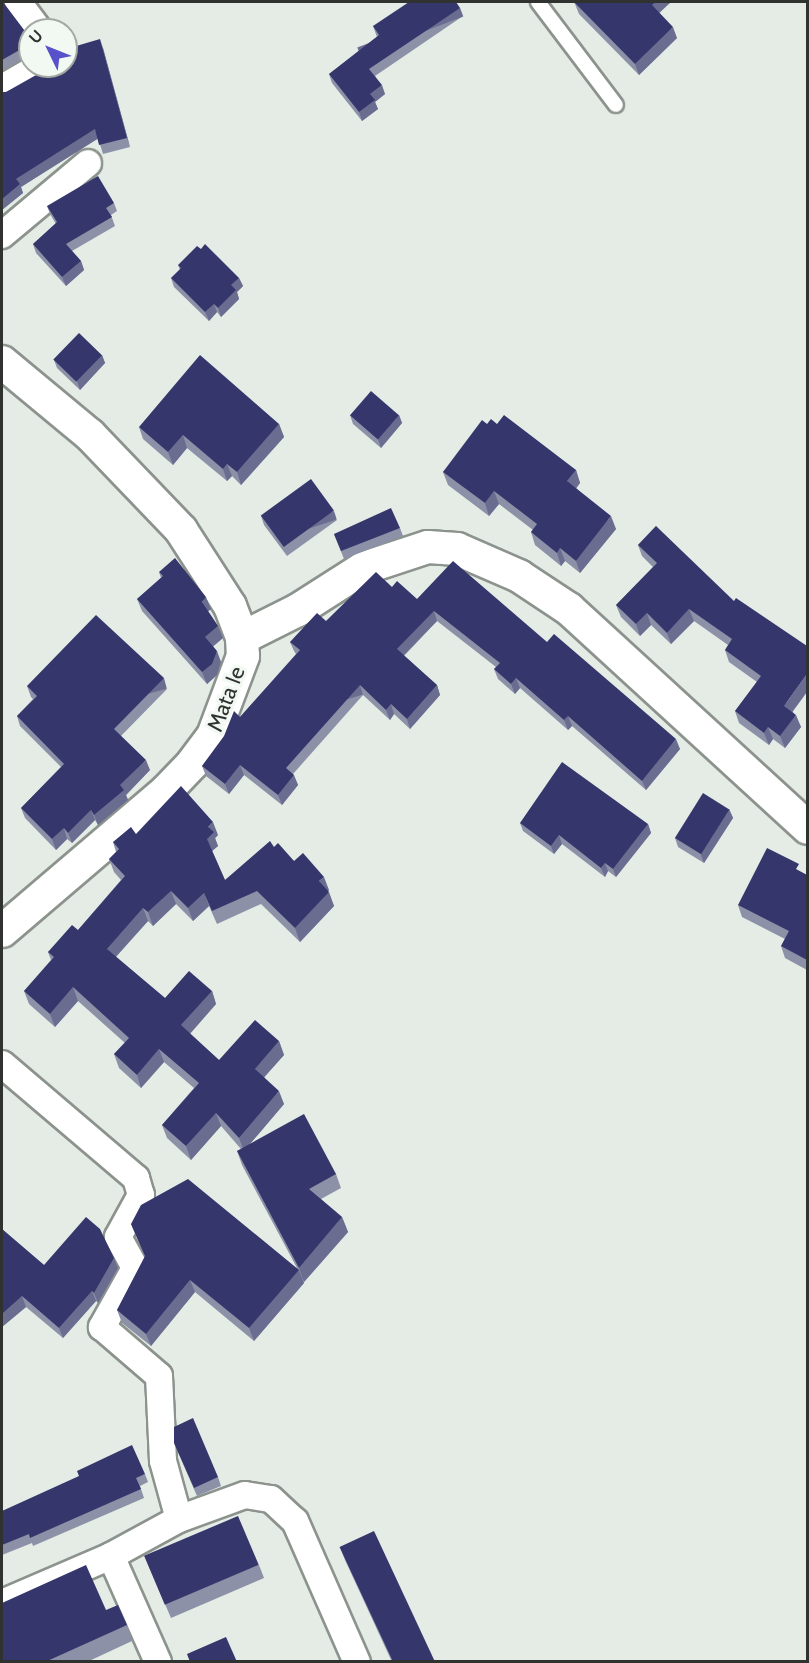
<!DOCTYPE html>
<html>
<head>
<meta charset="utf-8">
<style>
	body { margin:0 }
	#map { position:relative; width:809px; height:1663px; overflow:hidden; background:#e4ece5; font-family:Cabin,sans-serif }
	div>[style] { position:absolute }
	.roads { filter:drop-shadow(2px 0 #8c938d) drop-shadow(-2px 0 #8c938d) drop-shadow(0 2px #8c938d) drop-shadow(0 -2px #8c938d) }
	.service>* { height:14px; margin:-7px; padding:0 7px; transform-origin:7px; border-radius:7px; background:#fff }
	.minor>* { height:26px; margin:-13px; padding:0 13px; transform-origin:13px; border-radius:13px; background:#fff }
	.tertiary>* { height:32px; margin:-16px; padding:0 16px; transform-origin:16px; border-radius:16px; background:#fff }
	.wall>* { inset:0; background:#8c91a8 }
	.shaded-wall>* { inset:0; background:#6a6d90; transform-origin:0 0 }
	.building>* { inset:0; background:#35366c; transform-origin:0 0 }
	span { translate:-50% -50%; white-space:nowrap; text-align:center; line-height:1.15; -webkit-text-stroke:6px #f1f9f2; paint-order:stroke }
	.street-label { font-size:22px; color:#303230 }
	.frame { position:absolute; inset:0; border:3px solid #303230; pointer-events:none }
	.north { position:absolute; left:18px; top:18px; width:60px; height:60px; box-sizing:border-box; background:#f1f9f2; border:2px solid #a4a9a4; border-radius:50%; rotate:313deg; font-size:16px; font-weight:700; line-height:24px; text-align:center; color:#303230 }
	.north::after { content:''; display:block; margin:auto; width:21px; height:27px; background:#5852ca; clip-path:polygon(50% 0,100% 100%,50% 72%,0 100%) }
</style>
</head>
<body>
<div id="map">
	<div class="roads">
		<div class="service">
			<i style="left:538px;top:2px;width:129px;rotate:52.9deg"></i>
		</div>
		<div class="minor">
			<i style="left:18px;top:2px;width:35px;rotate:53deg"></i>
			<i style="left:2px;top:88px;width:44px;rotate:-30.1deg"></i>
			<i style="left:2px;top:235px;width:112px;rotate:-39.9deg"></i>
			<i style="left:2px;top:1064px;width:176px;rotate:40.4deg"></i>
			<i style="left:136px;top:1178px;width:18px;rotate:74deg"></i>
			<i style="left:141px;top:1195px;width:48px;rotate:118.7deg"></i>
			<i style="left:118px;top:1237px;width:35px;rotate:61deg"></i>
			<i style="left:135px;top:1268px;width:68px;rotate:119.2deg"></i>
			<i style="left:102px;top:1327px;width:75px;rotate:40.7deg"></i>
			<i style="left:159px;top:1376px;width:85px;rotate:87.3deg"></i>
			<i style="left:163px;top:1461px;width:60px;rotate:74.6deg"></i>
			<i style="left:111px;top:1556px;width:116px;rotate:66.1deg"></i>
			<i style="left:2px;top:1603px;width:119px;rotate:-23.3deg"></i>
			<i style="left:111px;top:1556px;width:77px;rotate:-28.6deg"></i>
			<i style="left:179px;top:1519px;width:70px;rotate:-20deg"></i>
			<i style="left:245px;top:1495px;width:26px;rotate:9deg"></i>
			<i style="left:271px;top:1499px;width:33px;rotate:43deg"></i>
			<i style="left:295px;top:1521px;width:154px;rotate:66.3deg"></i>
		</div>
		<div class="tertiary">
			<i style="left:2px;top:362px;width:114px;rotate:39.7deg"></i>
			<i style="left:90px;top:435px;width:132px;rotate:46.2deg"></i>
			<i style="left:181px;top:530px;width:90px;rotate:57.2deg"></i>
			<i style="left:230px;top:606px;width:34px;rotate:69deg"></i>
			<i style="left:242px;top:638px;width:18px;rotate:87deg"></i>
			<i style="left:243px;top:656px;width:85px;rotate:110.6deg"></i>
			<i style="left:213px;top:736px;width:34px;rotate:127deg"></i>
			<i style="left:193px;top:763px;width:40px;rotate:134deg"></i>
			<i style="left:165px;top:792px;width:214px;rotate:139.5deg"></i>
			<i style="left:242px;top:638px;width:63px;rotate:-26.6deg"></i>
			<i style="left:298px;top:610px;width:78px;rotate:-32.5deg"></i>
			<i style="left:364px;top:568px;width:67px;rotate:-18.2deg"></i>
			<i style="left:428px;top:547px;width:29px;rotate:4deg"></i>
			<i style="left:457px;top:549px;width:68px;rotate:23.5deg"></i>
			<i style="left:519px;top:576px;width:60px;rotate:33.4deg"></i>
			<i style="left:569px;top:609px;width:324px;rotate:42.5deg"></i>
		</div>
	</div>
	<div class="wall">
		<i style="clip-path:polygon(2px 2px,4px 2px,3px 3px,24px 30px,30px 35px,30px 54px,2px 71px)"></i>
		<i style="clip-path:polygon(573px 2px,671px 2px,659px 12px,677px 38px,639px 75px,579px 14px,575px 4px)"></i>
		<i style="clip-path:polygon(460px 8px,463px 16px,375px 76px,385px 94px,375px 102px,378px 109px,362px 121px,332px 83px,329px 74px,377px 37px,373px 26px)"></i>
		<i style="clip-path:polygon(103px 48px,130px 147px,103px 154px,98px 138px,21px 187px,23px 193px,2px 210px,2px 92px,6px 92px)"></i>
		<i style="clip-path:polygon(114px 203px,117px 211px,111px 215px,115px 226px,72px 251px,81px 261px,84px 270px,66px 286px,36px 253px,33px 244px,56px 224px,50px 214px,47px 206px)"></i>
		<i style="clip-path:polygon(178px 265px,239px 278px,243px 286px,237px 292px,239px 299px,221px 317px,217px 312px,209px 321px,174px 287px,171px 278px,180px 270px)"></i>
		<i style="clip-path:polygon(102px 355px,105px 363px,80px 390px,57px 368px,54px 360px)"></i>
		<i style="clip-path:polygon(350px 415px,399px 415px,402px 423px,381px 448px,353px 424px)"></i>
		<i style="clip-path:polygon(279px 424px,284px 437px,241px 485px,232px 476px,227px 481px,187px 448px,173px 465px,143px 439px,139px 427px)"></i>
		<i style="clip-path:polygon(487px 424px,497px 424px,576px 470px,580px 483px,576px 488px,616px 529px,580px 573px,565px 561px,561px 566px,535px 545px,531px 532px,533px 530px,499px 504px,489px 516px,448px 485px,443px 472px)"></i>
		<i style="clip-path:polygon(261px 516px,337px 520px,287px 556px,264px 525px)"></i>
		<i style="clip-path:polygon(656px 526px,793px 712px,801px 727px,785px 748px,773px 739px,769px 745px,739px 723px,735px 711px,757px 682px,729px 662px,725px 650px,728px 645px,694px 621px,671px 644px,651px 625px,640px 636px,621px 617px,616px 605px,653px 567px,642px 556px,638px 545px)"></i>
		<i style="clip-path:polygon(400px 528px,403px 536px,344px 559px,334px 534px)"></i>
		<i style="clip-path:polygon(159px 572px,211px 609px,208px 611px,218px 626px,223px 638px,213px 646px,221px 662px,217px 675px,207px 684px,142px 611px,137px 599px,161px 578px)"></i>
		<i style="clip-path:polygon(392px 587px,417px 599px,547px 642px,680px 749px,646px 790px,572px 726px,568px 730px,520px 688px,515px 694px,498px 679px,494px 669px,496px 667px,437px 621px,404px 656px,437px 685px,440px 695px,410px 729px,394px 714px,390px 720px,363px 695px,293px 774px,298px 785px,282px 805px,244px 775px,229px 794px,206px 776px,202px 766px,240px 717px,296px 654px,294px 651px,290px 642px,326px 621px)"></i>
		<i style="clip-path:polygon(27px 686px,167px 689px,121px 736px,150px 770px,126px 795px,128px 800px,98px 825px,95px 820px,72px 843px,67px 839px,56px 850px,25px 818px,21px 808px,61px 767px,20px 726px,17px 716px,33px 699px,31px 697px)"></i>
		<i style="clip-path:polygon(729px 809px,733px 818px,704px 863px,678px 847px,675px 838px)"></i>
		<i style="clip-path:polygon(520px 823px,648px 824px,651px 833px,616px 877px,608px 871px,605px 877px,562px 844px,554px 854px,523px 831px)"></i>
		<i style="clip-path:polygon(136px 834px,218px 835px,215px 838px,218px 846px,212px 851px,225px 880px,274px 847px,294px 861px,329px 890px,328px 891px,334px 906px,300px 942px,261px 904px,217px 924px,209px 906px,193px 921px,176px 904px,153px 926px,148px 921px,116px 957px,165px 998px,212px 991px,216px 1004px,190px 1034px,219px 1060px,279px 1041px,284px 1055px,264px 1077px,284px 1104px,250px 1144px,336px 1174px,341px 1188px,321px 1199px,342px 1217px,348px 1232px,304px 1282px,301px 1277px,304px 1283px,254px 1341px,195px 1292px,151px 1346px,122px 1323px,117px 1310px,145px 1257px,131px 1224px,297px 1268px,242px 1165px,237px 1151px,241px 1149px,221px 1126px,191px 1160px,167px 1138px,162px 1125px,194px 1088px,164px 1062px,141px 1088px,119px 1068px,114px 1054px,125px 1043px,78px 1001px,55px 1027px,29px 1004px,24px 991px,51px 960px,48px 952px,78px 930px,121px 880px,114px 872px,109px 859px,116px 852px,113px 842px)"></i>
		<i style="clip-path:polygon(801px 872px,807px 875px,807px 970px,785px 958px,781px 946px,785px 939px,742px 917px,738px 905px)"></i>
		<i style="clip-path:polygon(2px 1229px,44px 1265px,114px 1258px,118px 1268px,98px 1303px,96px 1301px,63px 1338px,26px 1307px,2px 1327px)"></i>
		<i style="clip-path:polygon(174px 1443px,218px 1477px,221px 1486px,197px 1496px)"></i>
		<i style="clip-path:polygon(145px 1474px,148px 1482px,140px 1486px,144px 1498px,33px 1546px,32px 1543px,2px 1555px,2px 1511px)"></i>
		<i style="clip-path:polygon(340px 1547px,434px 1662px,392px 1662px,345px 1560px)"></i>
		<i style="clip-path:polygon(145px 1557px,259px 1565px,264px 1578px,171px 1618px)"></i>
		<i style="clip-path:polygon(106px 1610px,127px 1625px,132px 1641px,87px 1662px,2px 1662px)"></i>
	</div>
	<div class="shaded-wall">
		<i style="clip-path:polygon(656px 2px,671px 2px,656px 16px,652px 5px)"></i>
		<i style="left:460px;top:8px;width:9px;height:110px;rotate:69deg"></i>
		<i style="clip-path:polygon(673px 27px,677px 38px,639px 75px,635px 64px)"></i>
		<i style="clip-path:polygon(100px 39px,103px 48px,130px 147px,127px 138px)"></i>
		<i style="clip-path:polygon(382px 85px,385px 94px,375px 102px,378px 109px,362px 121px,359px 112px,370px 94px)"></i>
		<i style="clip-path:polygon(95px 129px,99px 138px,21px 187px,23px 193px,2px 210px,2px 199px,16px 179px)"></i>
		<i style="clip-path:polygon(81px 261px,84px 270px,66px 286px,62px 277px)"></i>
		<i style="clip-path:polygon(239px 278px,243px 286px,237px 292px,239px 299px,221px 317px,218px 308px,231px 285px)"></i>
		<i style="clip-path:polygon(214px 304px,217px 312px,209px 321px,205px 312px)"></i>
		<i style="clip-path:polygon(102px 355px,105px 363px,80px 390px,77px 381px)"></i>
		<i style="clip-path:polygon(399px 415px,402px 423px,381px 448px,378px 439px)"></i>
		<i style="clip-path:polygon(279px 424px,284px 437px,241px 485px,237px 472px)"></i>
		<i style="clip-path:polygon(183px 435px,187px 448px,173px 465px,168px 452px)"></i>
		<i style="clip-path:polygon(227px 464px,232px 476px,227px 481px,223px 469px)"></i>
		<i style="clip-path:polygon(576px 470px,580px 483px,572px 494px,567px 481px)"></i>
		<i style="clip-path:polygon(494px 491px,499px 504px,489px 516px,485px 503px)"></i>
		<i style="left:334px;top:511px;width:9px;height:62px;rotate:72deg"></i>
		<i style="clip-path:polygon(611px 516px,616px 529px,580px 573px,576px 561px)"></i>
		<i style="clip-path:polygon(560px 548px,565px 561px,561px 566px,557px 553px)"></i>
		<i style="clip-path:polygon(206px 597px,211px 609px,206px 613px,202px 602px)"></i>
		<i style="clip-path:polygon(689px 609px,694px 621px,671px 644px,667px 633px)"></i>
		<i style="clip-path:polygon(434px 611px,437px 621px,400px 659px,397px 649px)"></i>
		<i style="clip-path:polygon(647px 613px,651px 625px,640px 636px,636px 624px)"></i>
		<i style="clip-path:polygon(218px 626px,223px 638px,210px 649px,205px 637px)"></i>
		<i style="clip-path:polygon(217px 651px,221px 662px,217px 675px,207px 684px,202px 672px)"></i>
		<i style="clip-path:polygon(807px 674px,807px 692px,788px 718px,784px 706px)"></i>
		<i style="left:164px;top:678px;width:11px;height:71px;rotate:75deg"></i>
		<i style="clip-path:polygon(516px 678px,520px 688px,515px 694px,511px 684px)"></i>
		<i style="left:360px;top:685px;width:10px;height:111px;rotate:73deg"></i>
		<i style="clip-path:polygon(437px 685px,440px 695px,410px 729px,407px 719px)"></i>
		<i style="clip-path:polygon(391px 704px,394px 714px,390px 720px,386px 710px)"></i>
		<i style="clip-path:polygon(796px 715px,801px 727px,785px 748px,780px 736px)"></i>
		<i style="clip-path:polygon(568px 716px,572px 726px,568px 730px,564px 720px)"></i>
		<i style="clip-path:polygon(768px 727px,773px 739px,769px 745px,764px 733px)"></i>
		<i style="clip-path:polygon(676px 739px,680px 749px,646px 790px,642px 781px)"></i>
		<i style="clip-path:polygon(146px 760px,150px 770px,126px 795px,128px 800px,98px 825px,94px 815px,120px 785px)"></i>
		<i style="clip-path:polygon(240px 765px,244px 775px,229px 794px,225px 784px)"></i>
		<i style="clip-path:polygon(294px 775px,298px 785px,282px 805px,278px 795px)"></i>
		<i style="clip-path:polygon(729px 809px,733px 818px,704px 863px,701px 855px)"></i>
		<i style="clip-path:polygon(91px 810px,95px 820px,72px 843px,68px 833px)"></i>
		<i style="clip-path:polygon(213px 822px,218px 835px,215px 838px,218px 846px,211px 852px,207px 839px,208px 827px)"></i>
		<i style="clip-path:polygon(648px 824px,651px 833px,616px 877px,613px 869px)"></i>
		<i style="clip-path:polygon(64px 828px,67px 839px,56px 850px,52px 839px)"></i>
		<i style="clip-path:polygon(559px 835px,562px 844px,554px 854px,551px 846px)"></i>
		<i style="clip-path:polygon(605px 863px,608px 871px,605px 877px,601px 868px)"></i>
		<i style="clip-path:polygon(324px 877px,329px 890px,324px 895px,319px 881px)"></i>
		<i style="clip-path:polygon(171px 891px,176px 904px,153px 926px,148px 912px)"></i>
		<i style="clip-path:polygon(329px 892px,334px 906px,300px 942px,295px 928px)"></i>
		<i style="clip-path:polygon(204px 893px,209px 906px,193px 921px,188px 908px)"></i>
		<i style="clip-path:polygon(143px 908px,148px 921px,111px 962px,107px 949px)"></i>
		<i style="clip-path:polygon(73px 987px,78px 1001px,55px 1027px,50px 1014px)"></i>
		<i style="clip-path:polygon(212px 991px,216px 1004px,186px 1038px,181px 1025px)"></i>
		<i style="clip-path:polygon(279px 1041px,284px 1055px,260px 1082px,255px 1069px)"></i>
		<i style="clip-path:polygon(159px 1049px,164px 1062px,141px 1088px,137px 1075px)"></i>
		<i style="clip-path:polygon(279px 1091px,284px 1104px,244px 1151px,239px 1138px)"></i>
		<i style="clip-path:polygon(216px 1113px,221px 1126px,191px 1160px,186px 1146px)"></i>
		<i style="clip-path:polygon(342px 1217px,348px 1232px,304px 1282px,299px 1268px)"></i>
		<i style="clip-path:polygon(114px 1258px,118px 1268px,98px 1303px,94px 1293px)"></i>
		<i style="clip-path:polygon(299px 1270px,304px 1283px,254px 1341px,249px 1328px)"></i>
		<i style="clip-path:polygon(190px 1280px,195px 1292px,151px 1346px,146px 1334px)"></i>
		<i style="clip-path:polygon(92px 1291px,96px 1301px,63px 1338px,59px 1328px)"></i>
		<i style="clip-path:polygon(22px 1296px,26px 1307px,2px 1327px,2px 1314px)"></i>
	</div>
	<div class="building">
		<i style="clip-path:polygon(2px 2px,3px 2px,24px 30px,30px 35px,30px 44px,2px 60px)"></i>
		<i style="clip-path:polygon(409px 2px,456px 2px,460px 8px,369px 69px,382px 85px,370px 94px,375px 100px,359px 112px,329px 74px,379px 35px,373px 26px)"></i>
		<i style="clip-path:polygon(577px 2px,656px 2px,652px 5px,673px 27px,635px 64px,575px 3px)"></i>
		<i style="clip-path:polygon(100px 39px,127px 138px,99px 145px,95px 129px,16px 179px,20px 184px,2px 199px,2px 92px,6px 92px,45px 70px,48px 66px,66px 66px,66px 49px)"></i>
		<i style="clip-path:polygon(98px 176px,114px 203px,106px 208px,112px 217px,66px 244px,81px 261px,62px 277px,33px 244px,57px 222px,47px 206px)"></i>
		<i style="clip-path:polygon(205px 244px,239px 278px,231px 285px,236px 290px,218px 308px,214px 304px,205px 312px,171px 278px,181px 268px,178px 265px,197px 246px,201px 249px)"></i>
		<i style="left:79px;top:333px;width:32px;height:37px;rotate:44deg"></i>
		<i style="clip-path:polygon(200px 355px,279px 424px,237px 472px,227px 464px,223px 469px,183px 435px,168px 452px,139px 427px)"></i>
		<i style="left:371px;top:391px;width:37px;height:32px;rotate:41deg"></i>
		<i style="clip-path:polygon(504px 415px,576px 470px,567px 481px,611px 516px,576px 561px,560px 548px,557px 553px,531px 532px,537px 524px,494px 491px,485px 503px,443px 472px,482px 420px,487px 424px,491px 419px,497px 424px)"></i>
		<i style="left:311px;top:479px;width:39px;height:62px;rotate:54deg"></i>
		<i style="clip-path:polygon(391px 508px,400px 528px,341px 551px,334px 534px)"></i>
		<i style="clip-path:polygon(656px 526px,734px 601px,736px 598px,807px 646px,807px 674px,784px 706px,796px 715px,780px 736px,768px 727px,764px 733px,735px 711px,761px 676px,725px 650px,732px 639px,689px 609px,667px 633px,647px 613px,636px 624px,616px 605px,657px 563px,638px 545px)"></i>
		<i style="clip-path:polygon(175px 558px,206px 597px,202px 602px,218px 626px,205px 637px,217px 651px,212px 664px,202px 672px,137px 599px,163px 576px,159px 572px)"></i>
		<i style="clip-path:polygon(453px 561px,547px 642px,554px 634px,676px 739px,642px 781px,568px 716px,564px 720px,516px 678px,511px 684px,494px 669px,500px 663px,434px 611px,397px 649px,437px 685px,407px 719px,391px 704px,386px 710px,360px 685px,286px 768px,294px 775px,278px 795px,240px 765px,225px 784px,202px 766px,224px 736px,234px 711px,240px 717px,300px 650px,290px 642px,317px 613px,326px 621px,376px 572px,392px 587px,397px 581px,417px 599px)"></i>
		<i style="clip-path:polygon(96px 615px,164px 678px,114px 729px,146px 760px,120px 785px,124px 790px,94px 815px,91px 810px,68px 833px,64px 828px,52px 839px,21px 808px,64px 764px,17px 716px,37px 696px,27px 686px)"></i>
		<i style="clip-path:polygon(562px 762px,648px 824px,613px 869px,605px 863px,601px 868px,559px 835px,551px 846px,520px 823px)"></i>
		<i style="clip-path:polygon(181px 786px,213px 822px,208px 827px,214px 832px,207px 839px,225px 880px,270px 841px,274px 847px,278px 843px,294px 861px,303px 853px,324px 877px,319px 881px,329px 892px,295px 928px,257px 891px,212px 911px,204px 893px,188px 908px,171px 891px,148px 912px,143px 908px,107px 949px,165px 998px,189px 971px,212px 991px,181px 1025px,219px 1060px,255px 1020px,279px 1041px,255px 1069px,279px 1091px,239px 1138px,216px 1113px,186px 1146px,162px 1125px,199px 1083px,159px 1049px,137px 1075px,114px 1054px,129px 1038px,73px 987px,50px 1014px,24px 991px,54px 957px,48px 952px,72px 925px,78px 930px,125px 876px,109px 859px,119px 849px,113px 842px,131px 827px,136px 834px)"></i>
		<i style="left:703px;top:793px;width:31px;height:53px;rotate:32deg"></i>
		<i style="clip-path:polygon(767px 848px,799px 864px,796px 869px,807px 875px,807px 960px,781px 946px,789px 931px,738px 905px)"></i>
		<i style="clip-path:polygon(304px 1114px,336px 1174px,309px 1189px,342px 1217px,299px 1268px,237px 1151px)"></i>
		<i style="clip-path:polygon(188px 1179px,299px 1270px,249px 1328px,190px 1280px,146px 1334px,117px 1310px,145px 1256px,131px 1224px,141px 1205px)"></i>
		<i style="clip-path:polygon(86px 1217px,100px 1229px,114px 1258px,94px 1293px,92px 1291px,59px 1328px,22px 1296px,2px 1314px,2px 1229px,44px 1265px)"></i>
		<i style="clip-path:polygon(193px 1418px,218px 1477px,194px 1488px,174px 1443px,174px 1427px)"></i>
		<i style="clip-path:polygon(132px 1445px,145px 1474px,136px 1478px,141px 1489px,30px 1538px,29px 1534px,2px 1545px,2px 1511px,79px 1476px,77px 1471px)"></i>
		<i style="left:238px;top:1516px;width:53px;height:102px;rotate:67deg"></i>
		<i style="left:374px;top:1531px;width:144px;height:38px;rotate:65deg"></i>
		<i style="clip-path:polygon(86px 1565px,106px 1610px,118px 1605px,127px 1625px,45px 1662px,2px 1662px,2px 1603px)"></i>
		<i style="clip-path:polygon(226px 1637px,237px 1662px,190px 1662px,187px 1654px)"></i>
	</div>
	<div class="street-label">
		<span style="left:226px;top:699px;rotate:-69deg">Mata Ie</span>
	</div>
	<div class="frame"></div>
	<div class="north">U</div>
</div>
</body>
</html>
